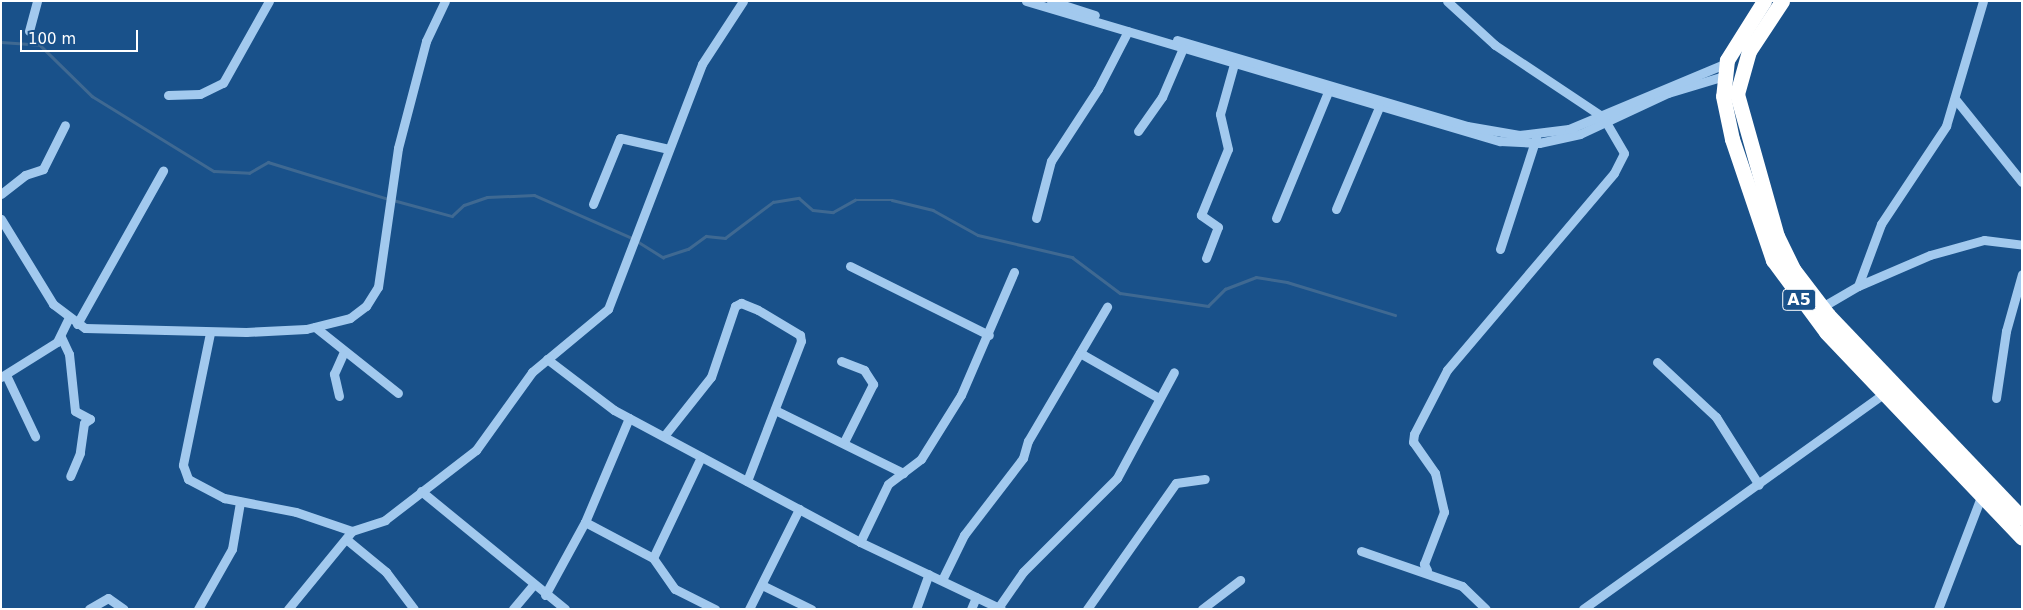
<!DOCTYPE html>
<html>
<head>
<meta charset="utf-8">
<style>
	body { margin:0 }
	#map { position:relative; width:2023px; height:610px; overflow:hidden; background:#19518a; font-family:"DejaVu Sans",sans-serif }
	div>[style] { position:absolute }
	.stream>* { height:2.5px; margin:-1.25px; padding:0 1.25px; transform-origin:1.25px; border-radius:1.25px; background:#3f6992 }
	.minor>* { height:9px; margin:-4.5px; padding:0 4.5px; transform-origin:4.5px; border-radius:4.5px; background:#a2c9ee }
	.highway>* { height:15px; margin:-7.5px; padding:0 7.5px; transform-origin:7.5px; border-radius:7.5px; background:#fff }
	span { translate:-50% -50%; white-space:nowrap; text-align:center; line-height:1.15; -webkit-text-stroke:4px #19518a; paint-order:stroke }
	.shield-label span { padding:1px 4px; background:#19518a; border:1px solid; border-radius:4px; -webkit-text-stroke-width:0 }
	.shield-label { font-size:16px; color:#fff; font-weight:700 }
	.frame { position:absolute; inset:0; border:2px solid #fff; pointer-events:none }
	.scale { position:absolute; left:20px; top:30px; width:118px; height:22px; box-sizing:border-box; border:2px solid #fff; border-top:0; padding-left:6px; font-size:15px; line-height:18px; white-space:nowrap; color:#fff; -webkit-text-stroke:4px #19518a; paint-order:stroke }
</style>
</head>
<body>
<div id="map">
	<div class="stream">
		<i style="left:1px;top:42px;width:39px;rotate:4deg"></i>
		<i style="left:40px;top:45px;width:73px;rotate:44.4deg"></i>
		<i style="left:92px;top:96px;width:143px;rotate:31.6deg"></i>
		<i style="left:214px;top:171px;width:35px;rotate:3deg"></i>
		<i style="left:249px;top:173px;width:22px;rotate:-30deg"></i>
		<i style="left:268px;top:162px;width:126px;rotate:17.1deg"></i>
		<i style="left:393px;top:200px;width:61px;rotate:15.2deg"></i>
		<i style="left:452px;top:216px;width:16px;rotate:-43deg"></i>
		<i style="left:464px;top:205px;width:24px;rotate:-19deg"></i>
		<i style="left:487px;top:197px;width:47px;rotate:-2.4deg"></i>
		<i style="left:534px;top:195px;width:107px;rotate:23.7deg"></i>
		<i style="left:637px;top:241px;width:31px;rotate:32deg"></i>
		<i style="left:663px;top:257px;width:26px;rotate:-18deg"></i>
		<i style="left:688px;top:249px;width:22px;rotate:-36deg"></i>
		<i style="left:706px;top:236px;width:19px;rotate:6deg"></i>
		<i style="left:725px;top:238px;width:60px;rotate:-36.9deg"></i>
		<i style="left:773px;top:202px;width:26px;rotate:-9deg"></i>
		<i style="left:799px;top:198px;width:18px;rotate:41deg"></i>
		<i style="left:813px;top:210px;width:20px;rotate:6deg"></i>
		<i style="left:833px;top:212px;width:25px;rotate:-29deg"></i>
		<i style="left:855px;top:200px;width:37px"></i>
		<i style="left:892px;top:200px;width:42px;rotate:13.7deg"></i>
		<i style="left:933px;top:210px;width:51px;rotate:29.1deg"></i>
		<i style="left:978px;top:235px;width:97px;rotate:13.2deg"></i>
		<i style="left:1072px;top:257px;width:60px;rotate:36.9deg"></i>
		<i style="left:1120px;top:293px;width:89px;rotate:8.4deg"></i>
		<i style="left:1208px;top:306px;width:24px;rotate:-45deg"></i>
		<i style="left:1225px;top:289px;width:33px;rotate:-21deg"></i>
		<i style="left:1256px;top:277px;width:31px;rotate:9deg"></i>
		<i style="left:1287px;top:282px;width:113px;rotate:17deg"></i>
	</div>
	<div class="minor">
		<i style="left:1026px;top:1px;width:494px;rotate:16.5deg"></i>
		<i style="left:1500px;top:141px;width:39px;rotate:3deg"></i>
		<i style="left:1539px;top:143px;width:42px;rotate:-12.4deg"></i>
		<i style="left:1580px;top:134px;width:97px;rotate:-25deg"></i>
		<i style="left:1668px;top:93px;width:59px;rotate:-16.9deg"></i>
		<i style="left:1051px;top:1px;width:46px;rotate:17.7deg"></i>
		<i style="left:29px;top:31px;width:31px;rotate:-75deg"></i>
		<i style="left:1177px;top:40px;width:302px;rotate:16.5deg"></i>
		<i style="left:1467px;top:126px;width:53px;rotate:9.8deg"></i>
		<i style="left:1519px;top:135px;width:50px;rotate:-6.8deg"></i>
		<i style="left:1569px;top:129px;width:171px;rotate:-22.7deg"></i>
		<i style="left:168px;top:95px;width:32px;rotate:-2deg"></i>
		<i style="left:200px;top:94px;width:25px;rotate:-26deg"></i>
		<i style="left:223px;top:83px;width:94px;rotate:-60.7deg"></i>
		<i style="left:1956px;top:100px;width:105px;rotate:51.2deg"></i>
		<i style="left:1138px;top:131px;width:42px;rotate:-54.8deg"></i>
		<i style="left:1162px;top:97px;width:53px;rotate:-66.8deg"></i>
		<i style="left:1px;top:194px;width:31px;rotate:-38deg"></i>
		<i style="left:25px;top:175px;width:19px;rotate:-18deg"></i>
		<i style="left:43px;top:169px;width:49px;rotate:-63.4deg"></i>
		<i style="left:593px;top:204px;width:71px;rotate:-67.8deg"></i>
		<i style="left:620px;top:138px;width:50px;rotate:12.7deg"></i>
		<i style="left:1336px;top:209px;width:111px;rotate:-67.1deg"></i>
		<i style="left:1036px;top:218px;width:59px;rotate:-75.3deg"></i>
		<i style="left:1051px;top:161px;width:86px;rotate:-56.9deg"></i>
		<i style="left:1098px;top:89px;width:65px;rotate:-62.7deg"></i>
		<i style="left:1276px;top:218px;width:136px;rotate:-67.6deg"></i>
		<i style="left:1px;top:219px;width:100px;rotate:58.5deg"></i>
		<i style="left:53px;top:304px;width:40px;rotate:37deg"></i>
		<i style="left:85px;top:328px;width:161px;rotate:1.4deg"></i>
		<i style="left:246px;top:332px;width:60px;rotate:-2.9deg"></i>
		<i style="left:306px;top:329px;width:45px;rotate:-14deg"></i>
		<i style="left:350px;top:318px;width:20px;rotate:-37deg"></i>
		<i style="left:366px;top:306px;width:22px;rotate:-58deg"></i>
		<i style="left:378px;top:287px;width:140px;rotate:-81.8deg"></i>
		<i style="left:398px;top:148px;width:111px;rotate:-75.3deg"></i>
		<i style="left:426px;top:41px;width:44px;rotate:-64.6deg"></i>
		<i style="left:1500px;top:249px;width:117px;rotate:-72deg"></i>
		<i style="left:1206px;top:258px;width:33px;rotate:-69deg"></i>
		<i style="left:1218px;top:227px;width:21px;rotate:-145deg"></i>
		<i style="left:1201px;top:215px;width:71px;rotate:-67.8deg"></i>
		<i style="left:1228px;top:149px;width:36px;rotate:-103deg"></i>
		<i style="left:1220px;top:114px;width:52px;rotate:-74.4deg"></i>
		<i style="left:850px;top:266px;width:155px;rotate:26.4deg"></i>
		<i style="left:1858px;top:286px;width:66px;rotate:-69.6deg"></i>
		<i style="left:1881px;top:224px;width:118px;rotate:-56.4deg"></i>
		<i style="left:1946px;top:126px;width:130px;rotate:-73.5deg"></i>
		<i style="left:1822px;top:307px;width:42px;rotate:-30.3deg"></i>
		<i style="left:1858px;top:286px;width:78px;rotate:-23.3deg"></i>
		<i style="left:1930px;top:255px;width:56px;rotate:-15.5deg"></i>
		<i style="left:1984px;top:240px;width:38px;rotate:7deg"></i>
		<i style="left:77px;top:324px;width:176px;rotate:-60.7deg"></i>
		<i style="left:315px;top:327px;width:106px;rotate:38.5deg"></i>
		<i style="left:210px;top:333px;width:135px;rotate:101.6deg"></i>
		<i style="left:183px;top:465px;width:15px;rotate:70deg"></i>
		<i style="left:188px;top:479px;width:41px;rotate:27.8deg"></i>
		<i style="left:224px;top:498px;width:73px;rotate:11deg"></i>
		<i style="left:296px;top:512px;width:59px;rotate:18.7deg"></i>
		<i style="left:352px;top:531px;width:35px;rotate:-18deg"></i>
		<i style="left:385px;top:520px;width:115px;rotate:-37.6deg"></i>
		<i style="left:476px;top:450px;width:96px;rotate:-54.3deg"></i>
		<i style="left:532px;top:372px;width:99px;rotate:-39.7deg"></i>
		<i style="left:608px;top:309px;width:262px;rotate:-69deg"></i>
		<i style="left:702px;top:64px;width:75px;rotate:-56.9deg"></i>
		<i style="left:61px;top:337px;width:19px;rotate:65deg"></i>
		<i style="left:69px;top:354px;width:57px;rotate:84deg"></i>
		<i style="left:75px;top:411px;width:17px;rotate:28deg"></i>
		<i style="left:90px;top:419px;width:7px;rotate:146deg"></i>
		<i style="left:84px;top:423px;width:30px;rotate:98deg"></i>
		<i style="left:80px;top:453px;width:25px;rotate:113deg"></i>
		<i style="left:1080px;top:353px;width:91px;rotate:29.7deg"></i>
		<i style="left:547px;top:359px;width:84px;rotate:37.3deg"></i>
		<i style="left:614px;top:410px;width:279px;rotate:28.2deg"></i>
		<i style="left:860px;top:542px;width:156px;rotate:25.4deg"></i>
		<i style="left:841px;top:361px;width:25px;rotate:21deg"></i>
		<i style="left:864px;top:370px;width:17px;rotate:57deg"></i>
		<i style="left:873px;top:384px;width:65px;rotate:116.6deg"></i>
		<i style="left:1657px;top:362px;width:81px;rotate:43deg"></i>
		<i style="left:1716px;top:417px;width:80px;rotate:57.7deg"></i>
		<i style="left:6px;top:375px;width:68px;rotate:64.6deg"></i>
		<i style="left:1px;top:377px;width:66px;rotate:-32deg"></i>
		<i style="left:57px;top:342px;width:25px;rotate:-64deg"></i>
		<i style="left:339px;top:396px;width:23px;rotate:-103deg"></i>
		<i style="left:334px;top:374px;width:24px;rotate:-66deg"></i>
		<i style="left:1996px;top:398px;width:68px;rotate:-81.5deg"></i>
		<i style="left:2006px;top:331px;width:59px;rotate:-74.3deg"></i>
		<i style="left:775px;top:410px;width:143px;rotate:26.2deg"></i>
		<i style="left:664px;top:436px;width:75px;rotate:-51.5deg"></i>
		<i style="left:711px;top:377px;width:75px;rotate:-71.3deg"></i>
		<i style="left:735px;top:306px;width:7px;rotate:-27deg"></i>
		<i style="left:741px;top:303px;width:18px;rotate:22deg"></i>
		<i style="left:758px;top:310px;width:49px;rotate:30.8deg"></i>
		<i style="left:800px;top:335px;width:6px;rotate:81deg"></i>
		<i style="left:801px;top:341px;width:150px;rotate:111.1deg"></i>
		<i style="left:421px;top:491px;width:186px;rotate:39.3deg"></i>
		<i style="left:585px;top:522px;width:77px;rotate:27.9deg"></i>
		<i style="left:653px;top:558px;width:38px;rotate:55deg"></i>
		<i style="left:675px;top:589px;width:45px;rotate:26.6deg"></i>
		<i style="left:346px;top:539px;width:52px;rotate:39.5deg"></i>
		<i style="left:386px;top:572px;width:46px;rotate:52.9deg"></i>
		<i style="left:860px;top:542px;width:64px;rotate:-64.2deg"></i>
		<i style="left:888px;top:484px;width:41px;rotate:-37.1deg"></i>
		<i style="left:921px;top:459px;width:75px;rotate:-58deg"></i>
		<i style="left:961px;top:395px;width:134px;rotate:-66.7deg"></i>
		<i style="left:1361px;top:551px;width:107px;rotate:19.1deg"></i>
		<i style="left:1462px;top:586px;width:33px;rotate:44deg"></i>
		<i style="left:653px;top:558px;width:112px;rotate:-64.6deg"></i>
		<i style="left:1427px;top:570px;width:7px;rotate:-117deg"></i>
		<i style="left:1424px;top:564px;width:56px;rotate:-69deg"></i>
		<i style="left:1444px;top:512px;width:40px;rotate:-103deg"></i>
		<i style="left:1435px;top:473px;width:38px;rotate:-125deg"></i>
		<i style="left:1413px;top:442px;width:8px;rotate:-83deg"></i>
		<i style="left:1414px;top:434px;width:72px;rotate:-62.7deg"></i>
		<i style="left:1447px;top:370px;width:258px;rotate:-49.7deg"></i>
		<i style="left:1614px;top:173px;width:22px;rotate:-63deg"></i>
		<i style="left:1624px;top:153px;width:42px;rotate:-120.3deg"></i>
		<i style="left:1603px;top:117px;width:130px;rotate:-146.3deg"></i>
		<i style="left:1495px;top:45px;width:65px;rotate:-137.5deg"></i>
		<i style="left:942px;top:580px;width:50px;rotate:-63.9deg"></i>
		<i style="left:964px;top:535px;width:97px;rotate:-52.5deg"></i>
		<i style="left:1023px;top:458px;width:18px;rotate:-74deg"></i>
		<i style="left:1028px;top:441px;width:156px;rotate:-59.5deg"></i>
		<i style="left:762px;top:585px;width:55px;rotate:26.1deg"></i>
		<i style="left:545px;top:595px;width:83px;rotate:-61.3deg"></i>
		<i style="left:585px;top:522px;width:113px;rotate:-67.1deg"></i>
		<i style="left:998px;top:608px;width:44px;rotate:-55.2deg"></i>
		<i style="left:1023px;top:572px;width:133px;rotate:-45deg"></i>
		<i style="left:1117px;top:478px;width:120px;rotate:-61.7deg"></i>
		<i style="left:89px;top:609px;width:22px;rotate:-30deg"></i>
		<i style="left:108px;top:598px;width:19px;rotate:35deg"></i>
		<i style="left:198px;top:609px;width:69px;rotate:-60.5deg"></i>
		<i style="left:232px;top:549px;width:48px;rotate:-80.3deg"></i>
		<i style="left:288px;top:609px;width:101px;rotate:-50.6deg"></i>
		<i style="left:513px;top:609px;width:31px;rotate:-50deg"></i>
		<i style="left:749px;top:609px;width:112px;rotate:-63.4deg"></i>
		<i style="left:916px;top:609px;width:37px;rotate:-70deg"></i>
		<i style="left:971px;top:609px;width:13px;rotate:-67deg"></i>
		<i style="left:1087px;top:609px;width:154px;rotate:-54.8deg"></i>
		<i style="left:1176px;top:483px;width:29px;rotate:-8deg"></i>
		<i style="left:1202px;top:609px;width:48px;rotate:-37.3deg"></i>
		<i style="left:1583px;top:609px;width:369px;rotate:-35.6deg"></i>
		<i style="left:1938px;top:609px;width:120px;rotate:-69deg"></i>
	</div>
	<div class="highway">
		<i style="left:1764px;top:1px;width:70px;rotate:122.1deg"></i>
		<i style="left:1727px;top:60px;width:36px;rotate:96deg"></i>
		<i style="left:1723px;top:96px;width:44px;rotate:78.2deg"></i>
		<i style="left:1732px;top:139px;width:128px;rotate:71.3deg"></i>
		<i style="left:1773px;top:260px;width:89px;rotate:53.6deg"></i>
		<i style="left:1826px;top:332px;width:284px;rotate:46.4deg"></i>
		<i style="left:1782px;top:1px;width:60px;rotate:123.4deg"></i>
		<i style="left:1749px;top:51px;width:45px;rotate:105.6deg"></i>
		<i style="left:1737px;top:94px;width:148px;rotate:74.3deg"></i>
		<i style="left:1777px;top:236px;width:37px;rotate:64deg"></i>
		<i style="left:1793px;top:269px;width:58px;rotate:52.7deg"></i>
		<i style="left:1828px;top:315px;width:281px;rotate:46.3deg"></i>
	</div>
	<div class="shield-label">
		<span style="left:1799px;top:300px">A5</span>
	</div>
	<div class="frame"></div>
	<div class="scale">100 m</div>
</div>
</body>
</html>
